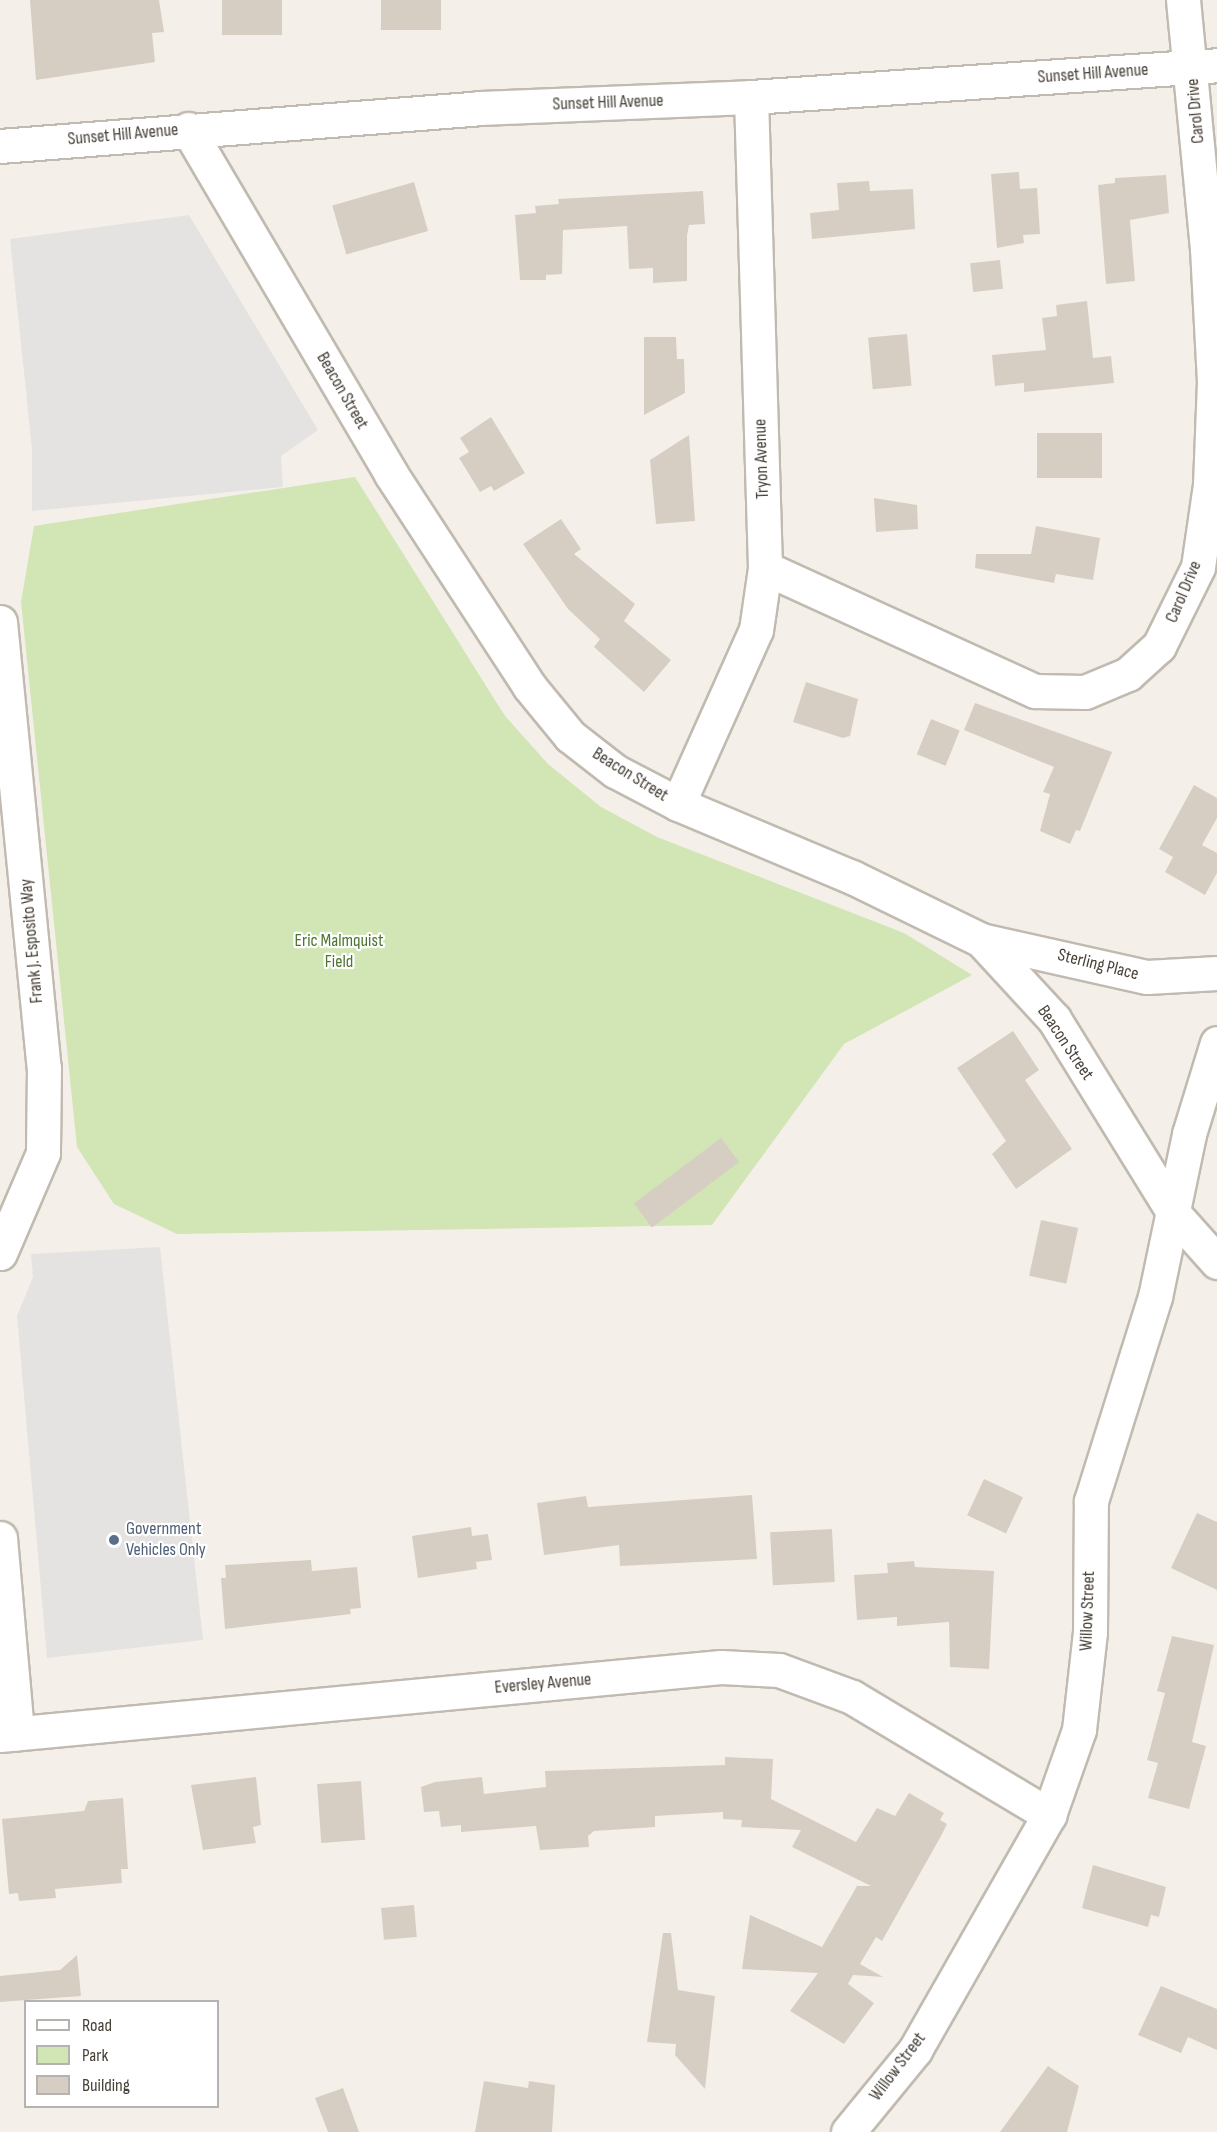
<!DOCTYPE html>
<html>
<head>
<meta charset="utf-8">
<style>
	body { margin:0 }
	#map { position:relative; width:1217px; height:2132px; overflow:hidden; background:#f4f0e9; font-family:"Sofia Sans Condensed",sans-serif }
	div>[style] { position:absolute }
	.green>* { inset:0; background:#d1e5b5 }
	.parking>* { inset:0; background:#e5e3e1 }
	.building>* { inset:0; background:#d7cec3; transform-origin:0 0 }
	.roads { filter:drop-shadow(2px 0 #c1bab0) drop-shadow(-2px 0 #c1bab0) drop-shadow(0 2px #c1bab0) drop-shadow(0 -2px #c1bab0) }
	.minor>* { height:33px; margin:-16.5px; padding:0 16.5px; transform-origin:16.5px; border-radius:16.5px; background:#fff }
	.dots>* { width:16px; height:16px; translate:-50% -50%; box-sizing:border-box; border:3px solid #fff; border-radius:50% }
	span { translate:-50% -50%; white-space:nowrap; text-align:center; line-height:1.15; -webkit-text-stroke:4.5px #fff; paint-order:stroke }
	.street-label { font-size:18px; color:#474138 }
	.park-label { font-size:18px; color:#4c752f }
	.service-label { font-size:18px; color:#4e5e75 }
	.left { translate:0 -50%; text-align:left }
	.legend { position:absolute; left:24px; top:2000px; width:195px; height:108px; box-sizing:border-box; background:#fff; border:2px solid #b5b3af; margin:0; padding:8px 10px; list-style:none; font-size:18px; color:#474138 }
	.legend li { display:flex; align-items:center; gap:12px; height:30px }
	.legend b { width:30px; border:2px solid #b5b3af }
</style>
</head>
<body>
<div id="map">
	<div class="green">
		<i style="clip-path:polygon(355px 477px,505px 716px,548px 764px,601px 807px,657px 837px,904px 933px,972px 975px,844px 1044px,712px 1225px,177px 1234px,114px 1204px,77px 1147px,21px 602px,34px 526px)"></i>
	</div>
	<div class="parking">
		<i style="clip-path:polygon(189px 215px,318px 430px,281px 456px,283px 487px,32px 511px,32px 449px,10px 239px)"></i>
		<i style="clip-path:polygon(160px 1247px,203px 1640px,47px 1658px,17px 1316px,33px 1277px,31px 1254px)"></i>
	</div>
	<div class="building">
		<i style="clip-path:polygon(30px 0,159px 0,164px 32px,152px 33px,155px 62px,36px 80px)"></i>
		<i style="left:222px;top:0;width:60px;height:35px"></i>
		<i style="left:381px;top:0;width:60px;height:30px"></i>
		<i style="clip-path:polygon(1019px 172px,1020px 189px,1037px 188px,1040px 234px,1023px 235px,1024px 243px,997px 248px,991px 174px)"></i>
		<i style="clip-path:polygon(1166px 175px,1169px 213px,1130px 220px,1135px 281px,1106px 284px,1098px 185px,1115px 183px,1115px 178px)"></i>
		<i style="clip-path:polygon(869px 181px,870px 191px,913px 189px,915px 229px,812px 239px,810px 213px,839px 210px,837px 183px)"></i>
		<i style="left:414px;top:182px;width:51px;height:85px;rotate:74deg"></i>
		<i style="clip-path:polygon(703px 191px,705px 224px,689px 225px,687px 236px,687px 281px,653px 283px,653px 268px,629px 269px,627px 226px,563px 230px,562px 274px,546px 275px,546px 280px,520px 280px,515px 215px,536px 213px,535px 206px,559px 204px,558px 199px)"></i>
		<i style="left:1000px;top:260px;width:29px;height:30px;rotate:84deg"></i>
		<i style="clip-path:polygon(1087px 301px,1093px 358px,1111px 356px,1114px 383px,1024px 392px,1024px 383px,995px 386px,992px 355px,1046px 350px,1042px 318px,1057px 316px,1056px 305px)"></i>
		<i style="left:907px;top:334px;width:52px;height:39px;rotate:85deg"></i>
		<i style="clip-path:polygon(644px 337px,676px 337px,677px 359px,684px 359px,685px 393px,644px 415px)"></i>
		<i style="clip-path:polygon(491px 417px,525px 473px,494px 491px,491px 486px,480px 492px,459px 458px,469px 452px,460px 438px)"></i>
		<i style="left:1037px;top:433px;width:65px;height:45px"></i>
		<i style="clip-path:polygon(689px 435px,695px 521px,656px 524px,650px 460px)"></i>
		<i style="clip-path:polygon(874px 498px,917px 505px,918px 529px,876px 532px)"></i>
		<i style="clip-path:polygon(561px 519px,581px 549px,574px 554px,635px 604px,624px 621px,671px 660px,644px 692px,594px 647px,600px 639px,568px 609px,523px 544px)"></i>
		<i style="clip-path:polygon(1036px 526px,1100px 538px,1093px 580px,1056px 574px,1054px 583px,975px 568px,976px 554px,1031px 554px)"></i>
		<i style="clip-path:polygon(806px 682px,858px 699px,850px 736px,843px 738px,793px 722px)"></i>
		<i style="clip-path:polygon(975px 703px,1112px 752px,1080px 831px,1076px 830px,1070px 844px,1040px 831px,1050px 794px,1043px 792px,1054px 767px,964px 730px)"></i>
		<i style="left:931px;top:719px;width:31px;height:38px;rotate:22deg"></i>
		<i style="clip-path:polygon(1194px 785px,1217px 798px,1217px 818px,1202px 845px,1217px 853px,1217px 873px,1205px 895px,1165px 872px,1173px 857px,1159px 849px)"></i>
		<i style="clip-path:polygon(1013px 1031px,1039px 1070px,1025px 1080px,1072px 1149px,1016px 1189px,992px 1154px,1006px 1141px,957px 1068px)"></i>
		<i style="left:721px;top:1138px;width:30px;height:109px;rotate:53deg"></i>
		<i style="left:1041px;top:1220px;width:38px;height:57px;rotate:12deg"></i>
		<i style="left:984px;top:1479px;width:43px;height:40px;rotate:25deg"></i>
		<i style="clip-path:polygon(752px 1495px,757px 1559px,620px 1566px,619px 1545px,544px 1555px,537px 1503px,586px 1496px,588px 1507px)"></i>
		<i style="clip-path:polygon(1197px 1513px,1217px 1522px,1217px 1590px,1171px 1568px)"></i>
		<i style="clip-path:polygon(471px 1527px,472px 1536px,488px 1534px,492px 1560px,476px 1562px,477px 1569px,418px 1578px,412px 1536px)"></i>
		<i style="left:832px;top:1529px;width:53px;height:62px;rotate:87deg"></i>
		<i style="clip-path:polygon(311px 1560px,312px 1571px,357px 1567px,361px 1608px,350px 1609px,351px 1614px,225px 1629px,221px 1578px,226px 1578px,225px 1565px)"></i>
		<i style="clip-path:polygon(914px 1561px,915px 1567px,994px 1571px,989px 1669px,950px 1667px,949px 1622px,897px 1626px,897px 1617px,857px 1620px,854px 1575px,888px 1573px,887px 1563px)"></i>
		<i style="clip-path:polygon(1172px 1636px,1214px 1645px,1192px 1742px,1206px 1746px,1189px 1809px,1148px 1798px,1158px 1763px,1147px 1760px,1165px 1693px,1157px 1691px)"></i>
		<i style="clip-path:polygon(725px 1757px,773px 1759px,771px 1799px,856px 1842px,877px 1808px,895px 1816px,909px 1793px,944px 1813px,940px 1820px,947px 1824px,941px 1836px,882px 1941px,876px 1937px,860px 1964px,883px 1977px,853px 1975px,848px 1984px,874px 2003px,844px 2044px,790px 2011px,818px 1973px,742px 1969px,750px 1915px,822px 1947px,857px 1886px,871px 1886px,792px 1847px,801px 1830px,741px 1827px,742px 1820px,723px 1819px,723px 1812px,655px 1816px,655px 1827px,594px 1831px,588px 1836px,589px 1847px,540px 1850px,536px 1826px,461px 1832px,461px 1825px,441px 1827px,439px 1811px,424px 1812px,421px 1787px,435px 1782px,482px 1777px,484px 1794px,546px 1787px,545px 1771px,725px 1765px)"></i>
		<i style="clip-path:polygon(256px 1777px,261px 1825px,253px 1827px,256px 1843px,203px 1850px,191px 1785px)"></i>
		<i style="left:361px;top:1781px;width:59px;height:44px;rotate:86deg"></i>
		<i style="clip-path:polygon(123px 1798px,128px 1869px,121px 1869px,122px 1883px,55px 1889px,56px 1898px,19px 1901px,18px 1893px,9px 1894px,2px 1819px,84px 1811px,88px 1801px)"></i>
		<i style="clip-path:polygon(1093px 1865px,1166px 1887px,1159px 1917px,1151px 1915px,1148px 1927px,1082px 1908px)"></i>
		<i style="left:414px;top:1905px;width:32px;height:33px;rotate:85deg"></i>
		<i style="clip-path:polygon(663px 1933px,671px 1933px,678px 1990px,715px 1996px,705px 2089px,675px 2055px,676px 2044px,647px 2042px)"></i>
		<i style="clip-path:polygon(77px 1955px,81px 1996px,0 2002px,0 1976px,60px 1970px)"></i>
		<i style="clip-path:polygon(1161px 1986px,1217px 2009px,1217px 2050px,1188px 2037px,1181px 2053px,1138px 2035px)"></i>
		<i style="clip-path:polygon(1048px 2066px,1079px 2086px,1067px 2132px,1000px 2132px)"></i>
		<i style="clip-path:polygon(484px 2081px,528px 2088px,529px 2081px,555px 2085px,552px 2132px,475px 2132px)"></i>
		<i style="clip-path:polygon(343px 2088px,359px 2132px,328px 2132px,315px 2098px)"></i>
	</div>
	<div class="roads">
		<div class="minor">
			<i style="left:188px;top:129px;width:400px;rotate:59.5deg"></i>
			<i style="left:391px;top:474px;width:253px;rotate:56.9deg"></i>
			<i style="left:529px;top:686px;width:65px;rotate:50.6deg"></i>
			<i style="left:570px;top:736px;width:57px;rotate:37.9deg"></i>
			<i style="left:615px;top:771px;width:71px;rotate:27.6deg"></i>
			<i style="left:678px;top:804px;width:189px;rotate:22.8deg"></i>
			<i style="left:852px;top:877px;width:144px;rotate:26deg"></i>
			<i style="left:981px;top:940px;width:108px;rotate:47.3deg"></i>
			<i style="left:1054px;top:1019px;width:230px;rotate:58.3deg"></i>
			<i style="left:1175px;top:1215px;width:63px;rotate:48.2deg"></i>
			<i style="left:0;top:146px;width:480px;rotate:-4.5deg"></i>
			<i style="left:478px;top:108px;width:273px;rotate:-2.3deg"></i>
			<i style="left:751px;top:97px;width:467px;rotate:-3.9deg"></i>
			<i style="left:765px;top:568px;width:297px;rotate:24.5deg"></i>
			<i style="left:1035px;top:691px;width:50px;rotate:1.1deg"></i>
			<i style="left:1085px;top:692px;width:47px;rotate:-22.7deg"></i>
			<i style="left:1128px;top:674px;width:42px;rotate:-42.1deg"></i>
			<i style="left:1159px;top:646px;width:88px;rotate:-63.7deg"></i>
			<i style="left:1198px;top:567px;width:83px;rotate:-81.7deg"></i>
			<i style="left:1210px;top:485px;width:103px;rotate:-87.8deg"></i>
			<i style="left:1214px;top:382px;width:133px;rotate:-93deg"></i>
			<i style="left:1207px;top:249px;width:250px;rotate:-95.5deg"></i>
			<i style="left:0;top:622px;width:448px;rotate:84.4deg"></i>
			<i style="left:44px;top:1068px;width:85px;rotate:90.7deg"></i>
			<i style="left:43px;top:1153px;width:109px;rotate:113.3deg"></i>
			<i style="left:678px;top:804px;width:191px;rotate:-65.9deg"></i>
			<i style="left:756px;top:630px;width:63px;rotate:-81.7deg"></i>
			<i style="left:765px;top:568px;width:471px;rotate:-91.7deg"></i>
			<i style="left:981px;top:940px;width:170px;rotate:12.6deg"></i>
			<i style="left:1147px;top:977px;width:70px;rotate:-3.3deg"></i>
			<i style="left:0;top:1538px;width:196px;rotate:85deg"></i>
			<i style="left:0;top:1735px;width:724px;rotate:-5.39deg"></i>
			<i style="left:721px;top:1667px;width:58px;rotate:3deg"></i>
			<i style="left:779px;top:1670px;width:78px;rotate:20.3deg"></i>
			<i style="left:852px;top:1697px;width:230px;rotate:30.9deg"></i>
			<i style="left:848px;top:2132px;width:106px;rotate:-50.7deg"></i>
			<i style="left:915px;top:2050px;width:271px;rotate:-60.3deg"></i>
			<i style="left:1049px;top:1815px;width:90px;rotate:-70.6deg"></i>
			<i style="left:1079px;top:1730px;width:99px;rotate:-83.6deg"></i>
			<i style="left:1090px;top:1632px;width:131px;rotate:-89.6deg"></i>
			<i style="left:1091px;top:1501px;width:214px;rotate:-72.6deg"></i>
			<i style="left:1155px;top:1297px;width:167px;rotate:-78.2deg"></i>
			<i style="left:1189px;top:1134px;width:95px;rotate:-72.9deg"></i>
		</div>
	</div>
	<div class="dots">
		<i style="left:114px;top:1540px;background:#5c6f8a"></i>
	</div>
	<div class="street-label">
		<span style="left:1093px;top:74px;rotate:-4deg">Sunset Hill Avenue</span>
		<span style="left:608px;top:103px;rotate:-2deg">Sunset Hill Avenue</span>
		<span style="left:1196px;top:111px;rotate:-95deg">Carol Drive</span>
		<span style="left:123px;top:135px;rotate:-5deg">Sunset Hill Avenue</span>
		<span style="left:342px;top:391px;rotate:60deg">Beacon Street</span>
		<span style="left:762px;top:459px;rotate:-92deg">Tryon Avenue</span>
		<span style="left:1184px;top:592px;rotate:-67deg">Carol Drive</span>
		<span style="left:630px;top:775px;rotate:32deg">Beacon Street</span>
		<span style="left:32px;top:941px;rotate:-95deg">Frank J. Esposito Way</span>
		<span style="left:1098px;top:965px;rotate:14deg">Sterling Place</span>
		<span style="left:1065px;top:1043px;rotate:56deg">Beacon Street</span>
		<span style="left:1088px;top:1611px;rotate:-88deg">Willow Street</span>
		<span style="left:543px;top:1684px;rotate:-5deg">Eversley Avenue</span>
		<span style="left:898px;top:2067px;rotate:-53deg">Willow Street</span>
	</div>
	<div class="park-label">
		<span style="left:339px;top:952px">Eric Malmquist<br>Field</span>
	</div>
	<div class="service-label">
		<span class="left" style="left:126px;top:1540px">Government<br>Vehicles Only</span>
	</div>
	<ul class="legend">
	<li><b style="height:8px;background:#fff"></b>Road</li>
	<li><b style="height:16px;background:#d1e5b5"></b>Park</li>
	<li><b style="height:16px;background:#d7cec3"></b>Building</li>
	</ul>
</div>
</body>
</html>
